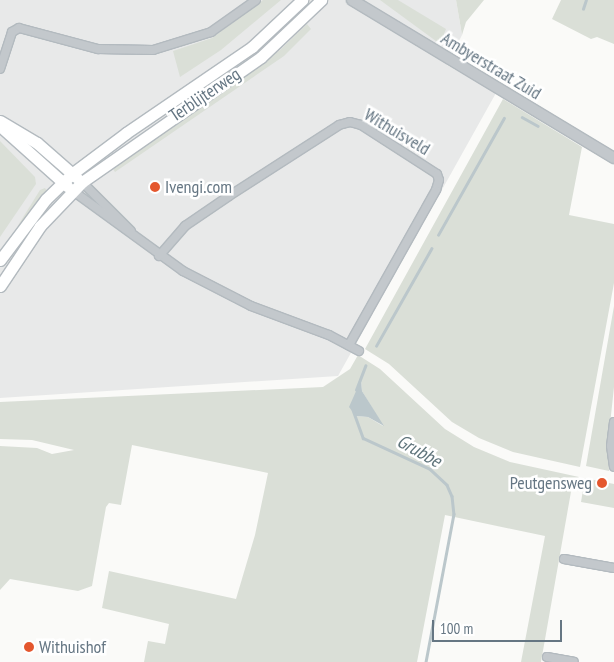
<!DOCTYPE html>
<html>
<head>
<meta charset="utf-8">
<style>
	body { margin:0 }
	#map { position:relative; width:614px; height:662px; overflow:hidden; background:#fafaf8; font-family:"PT Sans Narrow",sans-serif }
	div>[style] { position:absolute }
	.built>* { inset:0; background:#e8e9e9 }
	.green>* { inset:0; background:#dadfd7 }
	.water>* { inset:0; background:#bbc7cb }
	.stream>* { height:2.5px; margin:-1.25px; padding:0 1.25px; transform-origin:1.25px; border-radius:1.25px; background:#bbc7cb }
	.roads { filter:drop-shadow(1px 0 #b3babf) drop-shadow(-1px 0 #b3babf) drop-shadow(0 1px #b3babf) drop-shadow(0 -1px #b3babf) }
	.minor>* { height:8px; margin:-4px; padding:0 4px; transform-origin:4px; border-radius:4px; background:#c3c8cc }
	.tertiary>* { height:10px; margin:-5px; padding:0 5px; transform-origin:5px; border-radius:5px; background:#c3c8cc }
	.secondary>* { height:11px; margin:-5.5px; padding:0 5.5px; transform-origin:5.5px; border-radius:5.5px; background:#fff }
	.dots>* { width:14px; height:14px; translate:-50% -50%; box-sizing:border-box; border:2px solid #fff; border-radius:50% }
	span { translate:-50% -50%; white-space:nowrap; text-align:center; line-height:1.15; -webkit-text-stroke:5px #fff; paint-order:stroke }
	.street-label { font-size:18px; color:#657683 }
	.poi-label { font-size:18px; color:#657683 }
	.left { translate:0 -50%; text-align:left }
	.right { translate:-100% -50%; text-align:right }
	.water-label { font-size:19px; color:#60757c; font-style:italic }
	.scale { position:absolute; left:432px; top:620px; width:130px; height:22px; box-sizing:border-box; border:2px solid #657683; border-top:0; padding-left:6px; font-size:15px; line-height:18px; white-space:nowrap; color:#657683; -webkit-text-stroke:4px #fff; paint-order:stroke }
</style>
</head>
<body>
<div id="map">
	<div class="built">
		<i style="clip-path:polygon(0 0,456px 0,462px 35px,447px 65px,496px 93px,338px 376px,0 398px)"></i>
	</div>
	<div class="green">
		<i style="clip-path:polygon(263px 0,281px 0,221px 50px,180px 77px,173px 51px,212px 38px)"></i>
		<i style="clip-path:polygon(380px 0,398px 0,446px 29px,440px 44px)"></i>
		<i style="clip-path:polygon(456px 0,484px 0,466px 22px,462px 35px)"></i>
		<i style="clip-path:polygon(561px 0,614px 0,614px 44px,597px 37px,591px 39px,552px 19px)"></i>
		<i style="clip-path:polygon(307px 24px,311px 29px,284px 56px,115px 172px,111px 166px,280px 50px)"></i>
		<i style="clip-path:polygon(503px 99px,582px 147px,569px 215px,614px 224px,614px 283px,580px 467px,513px 452px,479px 438px,452px 422px,389px 364px,365px 349px)"></i>
		<i style="clip-path:polygon(0 141px,35px 177px,36px 184px,0 237px)"></i>
		<i style="clip-path:polygon(45px 188px,47px 191px,17px 227px,40px 190px)"></i>
		<i style="clip-path:polygon(614px 306px,614px 387px,608px 443px,609px 471px,586px 466px)"></i>
		<i style="clip-path:polygon(evenodd,358px 355px,380px 369px,445px 429px,474px 447px,510px 462px,579px 477px,572px 486px,541px 662px,521px 662px,545px 536px,445px 515px,417px 662px,144px 662px,148px 641px,165px 644px,169px 624px,102px 608px,109px 571px,236px 599px,255px 535px,268px 473px,132px 445px,121px 505px,109px 503px,106px 507px,92px 586px,78px 591px,10px 579px,0 590px,0 446px,37px 448px,52px 454px,74px 450px,32px 440px,0 439px,0 402px,323px 387px,350px 369px,358px 355px,361px 381px,362px 391px,383px 426px,368px 417px,356px 416px,361px 381px)"></i>
		<i style="clip-path:polygon(585px 478px,614px 484px,614px 508px,581px 502px)"></i>
	</div>
	<div class="water">
		<i style="clip-path:polygon(361px 380px,362px 391px,384px 426px,368px 417px,356px 416px,349px 407px)"></i>
	</div>
	<div class="stream">
		<i style="left:583px;top:9px;width:9px;rotate:-72deg"></i>
		<i style="left:522px;top:117px;width:18px;rotate:29deg"></i>
		<i style="left:438px;top:235px;width:134px;rotate:-60.6deg"></i>
		<i style="left:376px;top:346px;width:112px;rotate:-60.4deg"></i>
		<i style="left:356px;top:390px;width:26px;rotate:-69deg"></i>
		<i style="left:353px;top:410px;width:30px;rotate:70deg"></i>
		<i style="left:363px;top:438px;width:74px;rotate:24.8deg"></i>
		<i style="left:430px;top:469px;width:23px;rotate:43deg"></i>
		<i style="left:447px;top:485px;width:12px;rotate:66deg"></i>
		<i style="left:452px;top:496px;width:18px;rotate:84deg"></i>
		<i style="left:454px;top:514px;width:151px;rotate:100.7deg"></i>
	</div>
	<div class="roads">
		<div class="minor">
			<i style="left:0;top:69px;width:39px;rotate:-72deg"></i>
			<i style="left:12px;top:32px;width:8px;rotate:-30deg"></i>
			<i style="left:19px;top:28px;width:82px;rotate:14.9deg"></i>
			<i style="left:98px;top:49px;width:55px;rotate:1deg"></i>
			<i style="left:153px;top:50px;width:61px;rotate:-17.2deg"></i>
			<i style="left:211px;top:32px;width:55px;rotate:-35.4deg"></i>
			<i style="left:82px;top:182px;width:69px;rotate:45deg"></i>
			<i style="left:73px;top:191px;width:136px;rotate:36deg"></i>
			<i style="left:183px;top:271px;width:76px;rotate:27.2deg"></i>
			<i style="left:251px;top:306px;width:83px;rotate:20.4deg"></i>
			<i style="left:329px;top:335px;width:34px;rotate:28deg"></i>
			<i style="left:159px;top:256px;width:40px;rotate:-49deg"></i>
			<i style="left:185px;top:226px;width:53px;rotate:-34.3deg"></i>
			<i style="left:229px;top:196px;width:131px;rotate:-32.8deg"></i>
			<i style="left:339px;top:125px;width:11px;rotate:-15deg"></i>
			<i style="left:350px;top:122px;width:11px;rotate:15deg"></i>
			<i style="left:361px;top:125px;width:90px;rotate:32.8deg"></i>
			<i style="left:437px;top:174px;width:6px;rotate:72deg"></i>
			<i style="left:439px;top:180px;width:10px;rotate:107deg"></i>
			<i style="left:436px;top:190px;width:178px;rotate:119.3deg"></i>
			<i style="left:614px;top:422px;width:24px;rotate:97deg"></i>
			<i style="left:611px;top:446px;width:21px;rotate:82deg"></i>
			<i style="left:564px;top:559px;width:51px;rotate:10.2deg"></i>
			<i style="left:547px;top:657px;width:27px;rotate:10deg"></i>
		</div>
		<div class="tertiary">
			<i style="left:352px;top:0;width:306px;rotate:31.1deg"></i>
		</div>
		<div class="secondary">
			<i style="left:0;top:121px;width:43px;rotate:30.7deg"></i>
			<i style="left:37px;top:143px;width:53px;rotate:41.2deg"></i>
			<i style="left:0;top:126px;width:91px;rotate:41.9deg"></i>
			<i style="left:0;top:260px;width:76px;rotate:-53deg"></i>
			<i style="left:46px;top:199px;width:37px;rotate:-44deg"></i>
			<i style="left:73px;top:173px;width:66px;rotate:-37deg"></i>
			<i style="left:126px;top:133px;width:153px;rotate:-34.3deg"></i>
			<i style="left:252px;top:47px;width:69px;rotate:-43.2deg"></i>
			<i style="left:0;top:286px;width:72px;rotate:-56.3deg"></i>
			<i style="left:40px;top:226px;width:61px;rotate:-46.3deg"></i>
			<i style="left:82px;top:182px;width:218px;rotate:-34.9deg"></i>
			<i style="left:261px;top:57px;width:83px;rotate:-43.5deg"></i>
		</div>
	</div>
	<div class="dots">
		<i style="left:155px;top:187px;background:#e4572e"></i>
		<i style="left:602px;top:483px;background:#e4572e"></i>
		<i style="left:29px;top:647px;background:#e4572e"></i>
	</div>
	<div class="street-label">
		<span style="left:491px;top:66px;rotate:31deg">Ambyerstraat Zuid</span>
		<span style="left:205px;top:95px;rotate:-34deg">Terblijterweg</span>
		<span style="left:397px;top:132px;rotate:31deg">Withuisveld</span>
	</div>
	<div class="poi-label">
		<span class="left" style="left:165px;top:187px">Ivengi.com</span>
		<span class="right" style="left:592px;top:483px">Peutgensweg</span>
		<span class="left" style="left:39px;top:647px">Withuishof</span>
	</div>
	<div class="water-label">
		<span style="left:419px;top:451px;rotate:29deg">Grubbe</span>
	</div>
	<div class="scale">100 m</div>
</div>
</body>
</html>
